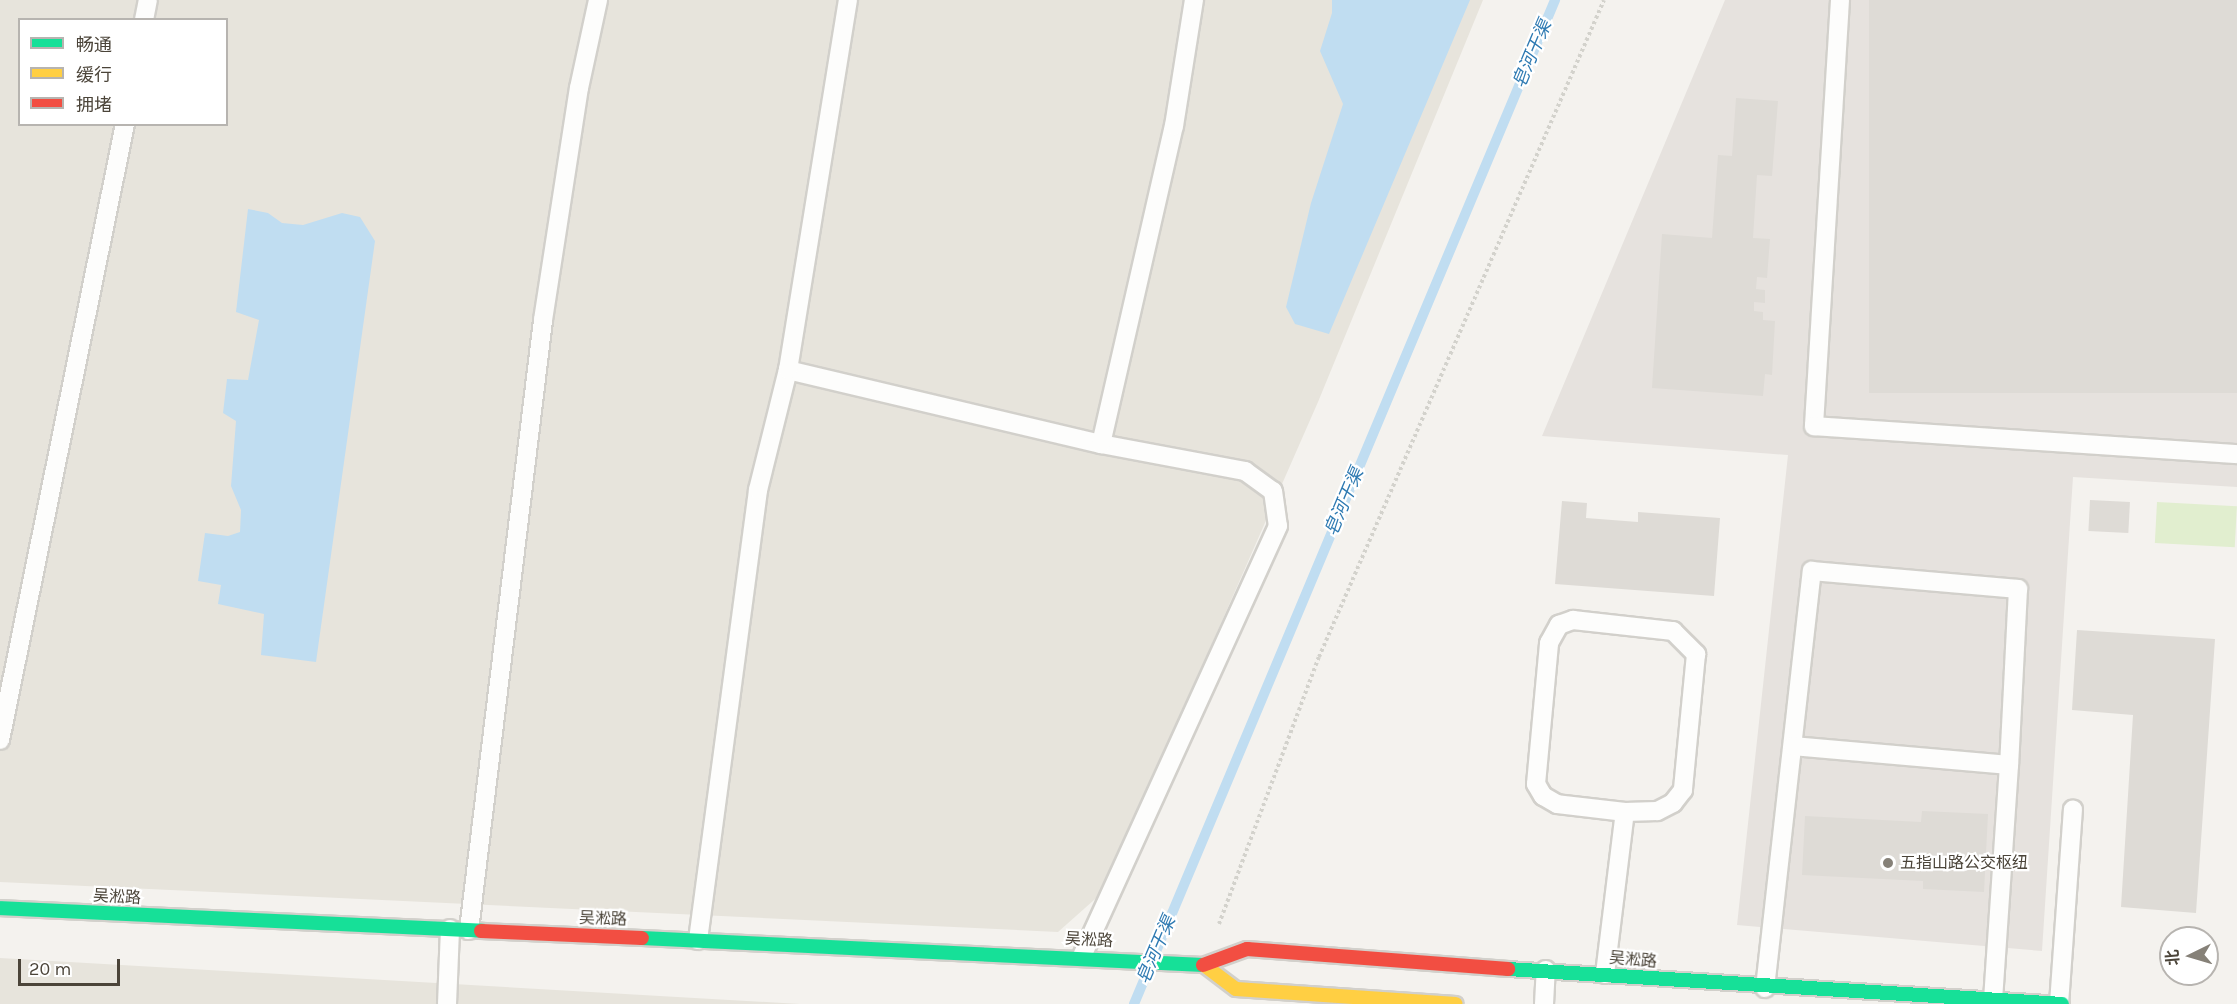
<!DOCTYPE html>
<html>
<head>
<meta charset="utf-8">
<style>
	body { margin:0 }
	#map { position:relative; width:2237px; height:1004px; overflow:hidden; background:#f4f2ee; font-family:Karla,"Noto Sans SC",sans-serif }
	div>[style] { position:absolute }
	.residential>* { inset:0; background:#e7e4dc }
	.industrial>* { inset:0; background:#e6e2de }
	.green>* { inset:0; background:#e1eecf; transform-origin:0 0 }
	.water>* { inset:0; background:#c0ddf1 }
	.stream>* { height:10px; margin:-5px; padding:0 5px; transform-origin:5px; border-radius:5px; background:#c0ddf1 }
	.building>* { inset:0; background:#dedbd6; transform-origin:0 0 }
	.path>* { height:4px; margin-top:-2px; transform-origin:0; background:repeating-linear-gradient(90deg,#d3d2cc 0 3px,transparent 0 6px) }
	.roads { filter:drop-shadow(2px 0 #d2d0cb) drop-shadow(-2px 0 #d2d0cb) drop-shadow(0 2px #d2d0cb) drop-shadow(0 -2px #d2d0cb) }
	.lane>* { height:18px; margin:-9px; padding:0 9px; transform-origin:9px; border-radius:9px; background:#fdfdfc }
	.fast>* { height:14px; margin:-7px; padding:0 7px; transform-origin:7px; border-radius:7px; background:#16e098 }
	.slow>* { height:14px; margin:-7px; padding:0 7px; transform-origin:7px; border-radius:7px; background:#ffcf43 }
	.jam>* { height:14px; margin:-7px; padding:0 7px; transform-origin:7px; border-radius:7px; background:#f24e42 }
	.dots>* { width:16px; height:16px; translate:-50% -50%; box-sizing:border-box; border:3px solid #fff; border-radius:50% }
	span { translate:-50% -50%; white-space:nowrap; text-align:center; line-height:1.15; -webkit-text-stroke:4.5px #fff; paint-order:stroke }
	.poi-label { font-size:16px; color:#4b4439 }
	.left { translate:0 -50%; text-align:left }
	.street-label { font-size:16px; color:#4b4439 }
	.water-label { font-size:18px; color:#2e7ab2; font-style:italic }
	.legend { position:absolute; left:18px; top:18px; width:210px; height:108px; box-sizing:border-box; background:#fff; border:2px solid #b7b4b0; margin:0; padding:8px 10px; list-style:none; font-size:18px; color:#4b4439 }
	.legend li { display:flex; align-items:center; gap:12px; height:30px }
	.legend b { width:30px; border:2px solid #b7b4b0 }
	.north { position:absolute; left:2159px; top:926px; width:60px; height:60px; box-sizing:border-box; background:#fff; border:2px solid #b7b4b0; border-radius:50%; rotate:265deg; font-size:16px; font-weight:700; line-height:24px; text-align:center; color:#4b4439 }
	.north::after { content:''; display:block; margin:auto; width:21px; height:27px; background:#868178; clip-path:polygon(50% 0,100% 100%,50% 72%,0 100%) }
	.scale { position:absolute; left:18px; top:959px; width:102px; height:27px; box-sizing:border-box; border:3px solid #4b4439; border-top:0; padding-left:8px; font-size:18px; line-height:21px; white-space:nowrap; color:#4b4439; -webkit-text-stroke:4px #fff; paint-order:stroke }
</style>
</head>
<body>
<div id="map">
	<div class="residential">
		<i style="clip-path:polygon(evenodd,0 0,1483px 0,1318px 402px,1103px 892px,1058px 932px,0 882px,0 0,20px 20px,226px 20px,226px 124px,20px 124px,20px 20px)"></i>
		<i style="clip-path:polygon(0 958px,800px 1004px,0 1004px)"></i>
	</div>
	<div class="industrial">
		<i style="clip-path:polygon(1725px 0,2237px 0,2237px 487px,2073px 477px,2042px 951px,1737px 925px,1788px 455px,1542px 436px)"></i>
	</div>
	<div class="green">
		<i style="left:2157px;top:502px;width:80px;height:41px;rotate:3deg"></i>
	</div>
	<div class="water">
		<i style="clip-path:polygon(1332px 0,1470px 0,1329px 334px,1295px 324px,1286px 307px,1311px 203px,1343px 104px,1320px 51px,1332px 13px)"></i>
		<i style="clip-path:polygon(248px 209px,268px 213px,282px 223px,303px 225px,342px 213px,360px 217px,375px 241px,316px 662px,261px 655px,264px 614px,218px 604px,221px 585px,198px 581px,205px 533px,228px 536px,240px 532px,241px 510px,231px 486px,236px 421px,223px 413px,227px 379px,248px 380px,259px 320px,236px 312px)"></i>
	</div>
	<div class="stream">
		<i style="left:1134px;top:1004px;width:1089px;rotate:-67.25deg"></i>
	</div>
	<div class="building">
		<i style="left:1869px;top:0;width:368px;height:393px"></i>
		<i style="clip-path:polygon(1736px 98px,1778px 101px,1772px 176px,1757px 175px,1753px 238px,1770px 239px,1767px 278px,1757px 277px,1756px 289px,1765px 290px,1765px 303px,1754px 302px,1754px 311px,1763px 312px,1763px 320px,1775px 321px,1772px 375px,1765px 374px,1763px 396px,1652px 388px,1662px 234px,1712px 238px,1718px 155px,1732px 156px)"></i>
		<i style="left:2090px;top:500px;width:40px;height:31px;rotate:3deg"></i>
		<i style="clip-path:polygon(1562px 501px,1587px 503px,1586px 518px,1638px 522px,1638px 512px,1720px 518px,1714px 596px,1555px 584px)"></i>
		<i style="clip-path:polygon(2077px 630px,2215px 639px,2196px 913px,2121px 907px,2133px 715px,2072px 710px)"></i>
		<i style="clip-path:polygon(1922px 811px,1988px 814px,1984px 892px,1923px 889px,1923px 881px,1802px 875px,1805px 816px,1921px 822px)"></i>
	</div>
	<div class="path">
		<i style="left:1219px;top:924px;width:285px;rotate:-69.5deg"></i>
		<i style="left:1319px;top:657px;width:716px;rotate:-66.55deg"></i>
	</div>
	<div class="roads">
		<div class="lane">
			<i style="left:1840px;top:0;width:427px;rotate:93.5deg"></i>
			<i style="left:1814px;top:426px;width:424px;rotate:3.8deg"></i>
			<i style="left:144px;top:20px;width:20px;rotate:-79deg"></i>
			<i style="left:788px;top:370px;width:322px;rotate:13.3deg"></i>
			<i style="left:1101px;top:444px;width:147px;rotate:10.6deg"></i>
			<i style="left:1245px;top:471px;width:34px;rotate:36deg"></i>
			<i style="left:1273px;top:491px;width:35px;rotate:82deg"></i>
			<i style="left:1278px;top:526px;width:473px;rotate:114.5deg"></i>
			<i style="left:1101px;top:444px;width:326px;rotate:-77.1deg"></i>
			<i style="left:1174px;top:126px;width:128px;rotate:-81deg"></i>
			<i style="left:0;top:740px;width:629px;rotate:-78.53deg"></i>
			<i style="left:469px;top:930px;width:614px;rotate:-83.08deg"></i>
			<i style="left:543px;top:320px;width:235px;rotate:-81.2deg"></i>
			<i style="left:579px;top:88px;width:90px;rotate:-77.8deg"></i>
			<i style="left:698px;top:940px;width:454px;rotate:-82.4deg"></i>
			<i style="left:758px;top:490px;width:124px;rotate:-76deg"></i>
			<i style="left:788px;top:370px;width:375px;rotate:-80.8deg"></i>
			<i style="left:1605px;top:974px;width:163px;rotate:-83deg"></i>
			<i style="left:1625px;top:812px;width:68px;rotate:-173.3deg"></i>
			<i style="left:1557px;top:804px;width:16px;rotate:-150deg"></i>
			<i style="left:1543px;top:796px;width:14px;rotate:-120deg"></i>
			<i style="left:1536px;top:784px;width:142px;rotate:-84.7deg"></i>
			<i style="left:1549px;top:643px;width:21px;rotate:-61deg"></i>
			<i style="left:1559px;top:625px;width:15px;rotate:-20deg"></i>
			<i style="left:1573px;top:620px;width:101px;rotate:6.3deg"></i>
			<i style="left:1673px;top:631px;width:33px;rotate:45deg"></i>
			<i style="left:1696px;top:654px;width:137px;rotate:95.5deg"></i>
			<i style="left:1683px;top:790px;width:16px;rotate:128deg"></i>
			<i style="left:1673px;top:803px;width:18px;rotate:153deg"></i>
			<i style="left:1657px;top:811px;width:32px;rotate:178deg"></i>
			<i style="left:1765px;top:988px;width:420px;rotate:-83.6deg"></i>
			<i style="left:1812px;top:571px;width:207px;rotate:5deg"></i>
			<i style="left:2018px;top:589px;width:176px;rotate:92.9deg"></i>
			<i style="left:2009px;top:765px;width:217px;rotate:-175deg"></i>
			<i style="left:1993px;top:1000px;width:236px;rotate:-86.1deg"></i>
			<i style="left:447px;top:1004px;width:75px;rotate:-87.7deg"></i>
			<i style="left:1544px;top:1004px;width:34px;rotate:-87deg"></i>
			<i style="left:2059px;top:1004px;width:195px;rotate:-85.9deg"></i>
		</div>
		<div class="fast">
			<i style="left:0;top:908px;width:482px;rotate:2.7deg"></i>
			<i style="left:642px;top:938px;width:562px;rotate:2.76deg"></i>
			<i style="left:1508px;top:969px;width:555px;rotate:3.61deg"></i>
		</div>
		<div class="slow">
			<i style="left:1204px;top:965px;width:40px;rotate:37deg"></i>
			<i style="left:1236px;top:989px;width:220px;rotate:3.9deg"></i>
		</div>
		<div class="jam">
			<i style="left:481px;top:931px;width:161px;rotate:2.5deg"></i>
			<i style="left:1203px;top:965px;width:47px;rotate:-20deg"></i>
			<i style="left:1247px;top:949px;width:262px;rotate:4.4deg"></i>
		</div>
	</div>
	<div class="dots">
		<i style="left:1888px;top:863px;background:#868178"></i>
	</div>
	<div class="poi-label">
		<span class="left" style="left:1900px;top:863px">五指山路公交枢纽</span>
	</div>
	<div class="street-label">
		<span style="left:117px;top:897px;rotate:3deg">吴淞路</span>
		<span style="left:603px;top:919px;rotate:2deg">吴淞路</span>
		<span style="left:1089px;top:940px;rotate:3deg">吴淞路</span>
		<span style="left:1633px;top:960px;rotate:5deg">吴淞路</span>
	</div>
	<div class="water-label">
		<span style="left:1532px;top:54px;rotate:-67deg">皂河干渠</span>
		<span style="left:1344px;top:502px;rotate:-67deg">皂河干渠</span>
		<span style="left:1156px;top:950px;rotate:-67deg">皂河干渠</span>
	</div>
	<ul class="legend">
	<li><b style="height:8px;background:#16e098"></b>畅通</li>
	<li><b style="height:8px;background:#ffcf43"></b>缓行</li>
	<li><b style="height:8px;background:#f24e42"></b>拥堵</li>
	</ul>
	<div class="north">北</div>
	<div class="scale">20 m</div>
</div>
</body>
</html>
